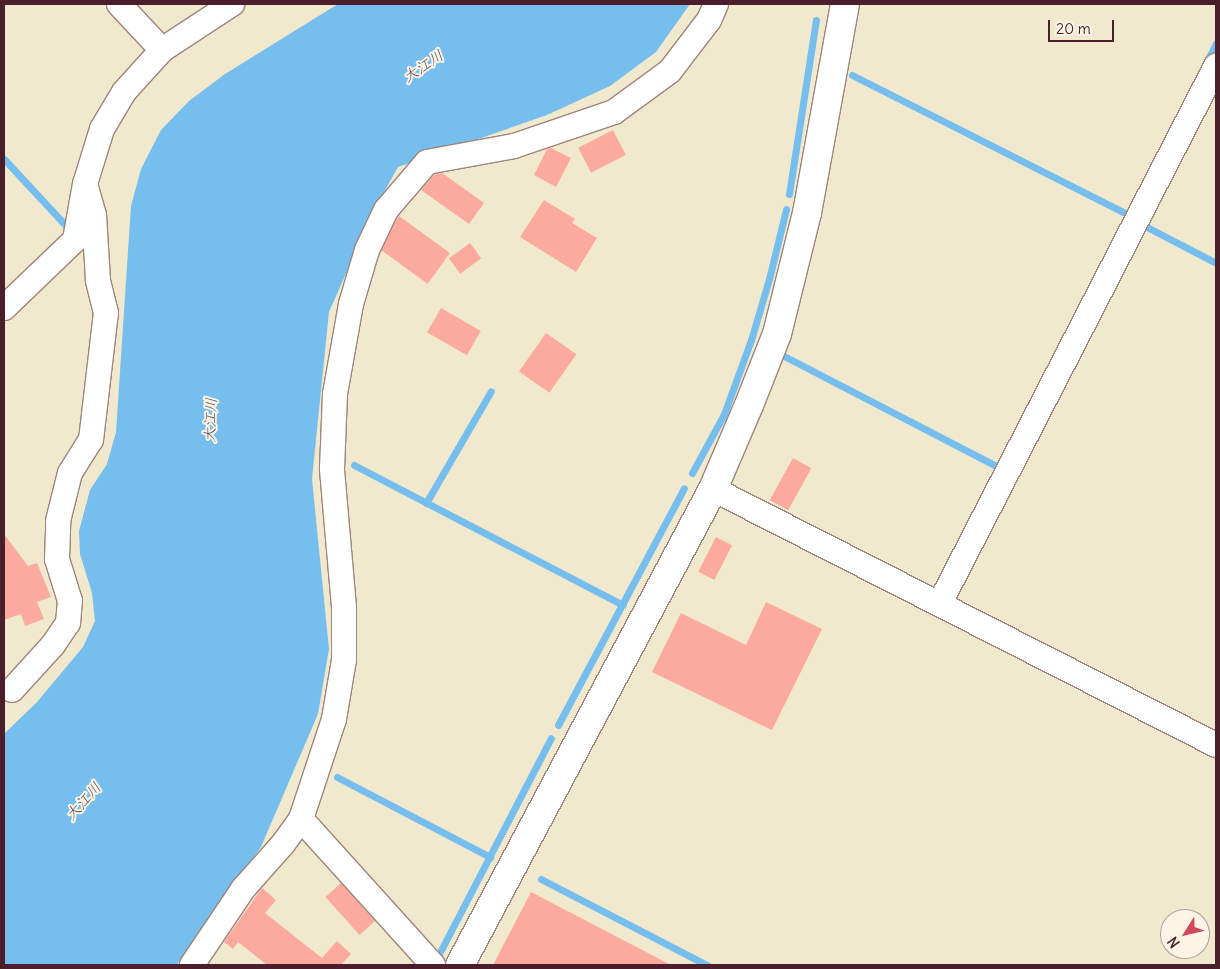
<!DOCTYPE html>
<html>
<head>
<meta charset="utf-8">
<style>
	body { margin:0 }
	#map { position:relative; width:1220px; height:969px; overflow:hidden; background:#f1e9ce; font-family:Delius,"Klee One",sans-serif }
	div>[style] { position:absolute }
	.water>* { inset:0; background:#75beed }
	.stream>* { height:7px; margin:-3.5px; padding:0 3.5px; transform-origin:3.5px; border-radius:3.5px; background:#75beed }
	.building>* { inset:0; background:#fdaa9e; transform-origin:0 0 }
	.roads { filter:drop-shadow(1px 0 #9e847c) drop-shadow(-1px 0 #9e847c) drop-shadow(0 1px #9e847c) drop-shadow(0 -1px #9e847c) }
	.minor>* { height:24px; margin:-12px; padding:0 12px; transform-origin:12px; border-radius:12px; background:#fff }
	.tertiary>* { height:28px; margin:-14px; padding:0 14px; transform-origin:14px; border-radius:14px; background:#fff }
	span { translate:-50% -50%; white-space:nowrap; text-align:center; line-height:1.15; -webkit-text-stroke:4px #fcf5e5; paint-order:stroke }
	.water-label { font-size:15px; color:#574f65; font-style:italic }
	.frame { position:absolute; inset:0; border:5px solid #4a1f2b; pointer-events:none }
	.north { position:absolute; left:1160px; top:909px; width:50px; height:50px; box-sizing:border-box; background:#fcf5e5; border:1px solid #b59f9b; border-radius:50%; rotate:234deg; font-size:14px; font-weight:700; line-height:20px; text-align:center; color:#4a1f2b }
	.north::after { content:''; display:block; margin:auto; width:18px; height:22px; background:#d1495b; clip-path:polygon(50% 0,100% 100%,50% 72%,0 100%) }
	.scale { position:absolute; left:1048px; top:20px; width:66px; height:22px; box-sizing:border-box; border:2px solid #4a1f2b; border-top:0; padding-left:6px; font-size:15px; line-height:18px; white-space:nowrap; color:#4a1f2b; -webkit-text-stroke:4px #fcf5e5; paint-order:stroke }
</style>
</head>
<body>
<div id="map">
	<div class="water">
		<i style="clip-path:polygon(338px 4px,690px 4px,656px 52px,610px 86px,547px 115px,398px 167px,374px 210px,329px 312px,312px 479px,329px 649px,318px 714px,261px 847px,202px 927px,177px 965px,4px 965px,4px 734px,37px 702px,83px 647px,95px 621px,92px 593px,80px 554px,79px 531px,90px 490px,107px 464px,116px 432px,131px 206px,141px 169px,161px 130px,189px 101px,225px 74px)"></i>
	</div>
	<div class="stream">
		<i style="left:1206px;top:63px;width:22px;rotate:-63deg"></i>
		<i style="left:852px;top:75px;width:310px;rotate:26.8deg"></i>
		<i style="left:4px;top:159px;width:97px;rotate:47.1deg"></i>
		<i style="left:789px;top:194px;width:176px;rotate:-81.2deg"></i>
		<i style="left:1145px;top:226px;width:80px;rotate:27.5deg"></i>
		<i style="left:784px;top:356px;width:241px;rotate:27.4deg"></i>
		<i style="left:354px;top:465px;width:303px;rotate:27.5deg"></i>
		<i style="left:692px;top:473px;width:67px;rotate:-61.5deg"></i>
		<i style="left:724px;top:414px;width:79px;rotate:-70deg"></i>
		<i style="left:751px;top:340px;width:64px;rotate:-73.6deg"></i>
		<i style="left:769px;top:279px;width:72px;rotate:-76.3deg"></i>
		<i style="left:426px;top:503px;width:129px;rotate:-59.9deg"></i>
		<i style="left:558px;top:725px;width:268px;rotate:-62deg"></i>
		<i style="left:337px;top:777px;width:173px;rotate:27.6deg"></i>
		<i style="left:541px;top:879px;width:187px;rotate:27.4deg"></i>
		<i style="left:439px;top:954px;width:243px;rotate:-62.6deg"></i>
	</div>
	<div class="building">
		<i style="left:613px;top:130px;width:28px;height:39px;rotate:63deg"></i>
		<i style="clip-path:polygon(551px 148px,571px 158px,556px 187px,534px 175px,547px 149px)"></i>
		<i style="clip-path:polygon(442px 173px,484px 203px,469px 224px,421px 190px,434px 175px)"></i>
		<i style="clip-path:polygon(544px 200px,575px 219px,572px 223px,597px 238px,576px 272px,520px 237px)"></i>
		<i style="left:399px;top:216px;width:63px;height:38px;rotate:36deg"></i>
		<i style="left:470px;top:243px;width:19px;height:26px;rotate:54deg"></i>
		<i style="left:441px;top:308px;width:46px;height:28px;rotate:30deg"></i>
		<i style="left:546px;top:333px;width:37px;height:47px;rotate:35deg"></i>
		<i style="left:793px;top:458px;width:21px;height:48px;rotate:29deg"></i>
		<i style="clip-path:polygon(4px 534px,28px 566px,37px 563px,51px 597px,37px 602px,44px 619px,25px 626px,21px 614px,4px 620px)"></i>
		<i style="left:716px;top:537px;width:18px;height:39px;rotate:27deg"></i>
		<i style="clip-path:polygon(766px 602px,822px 629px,772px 730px,652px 672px,681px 613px,746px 645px)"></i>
		<i style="left:341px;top:883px;width:51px;height:21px;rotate:48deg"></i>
		<i style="clip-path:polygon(262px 888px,276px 900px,265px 913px,322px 958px,337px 941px,351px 954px,341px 965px,267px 965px,238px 942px,233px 949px,224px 942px)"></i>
		<i style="clip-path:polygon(531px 892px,671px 965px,493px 965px)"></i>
	</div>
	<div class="roads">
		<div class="minor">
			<i style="left:162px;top:50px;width:84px;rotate:-33.3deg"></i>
			<i style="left:4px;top:308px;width:98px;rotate:-43.8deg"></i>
			<i style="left:75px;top:240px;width:57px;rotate:-79.9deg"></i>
			<i style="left:85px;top:184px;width:58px;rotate:-72.8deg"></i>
			<i style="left:102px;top:129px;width:43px;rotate:-59.3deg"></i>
			<i style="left:124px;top:92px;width:57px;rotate:-47.9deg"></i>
			<i style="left:162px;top:50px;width:63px;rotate:-133.1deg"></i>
			<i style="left:713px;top:489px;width:564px;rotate:26.97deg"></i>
			<i style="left:940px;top:603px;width:604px;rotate:-62.8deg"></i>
			<i style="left:12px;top:690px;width:61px;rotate:-47.7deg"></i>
			<i style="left:53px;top:645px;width:27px;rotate:-56deg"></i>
			<i style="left:68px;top:623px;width:22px;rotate:-85deg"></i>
			<i style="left:70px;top:601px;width:44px;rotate:-107.2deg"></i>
			<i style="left:57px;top:559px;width:38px;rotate:-88deg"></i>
			<i style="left:58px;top:521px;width:49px;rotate:-76deg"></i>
			<i style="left:70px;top:473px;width:39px;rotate:-58deg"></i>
			<i style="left:91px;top:440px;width:128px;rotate:-83.3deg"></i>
			<i style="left:106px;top:313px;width:34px;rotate:-104deg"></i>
			<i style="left:98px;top:280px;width:65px;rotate:-93.5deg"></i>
			<i style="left:94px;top:215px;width:32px;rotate:-106deg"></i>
			<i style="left:301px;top:819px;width:197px;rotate:47.9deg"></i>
			<i style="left:192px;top:965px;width:92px;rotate:-56.1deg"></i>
			<i style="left:243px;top:889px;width:60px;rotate:-48.4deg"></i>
			<i style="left:283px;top:844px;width:31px;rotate:-54deg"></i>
			<i style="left:301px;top:819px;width:105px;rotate:-71.7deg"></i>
			<i style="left:334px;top:719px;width:60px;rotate:-80.4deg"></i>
			<i style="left:344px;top:660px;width:53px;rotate:-90deg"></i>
			<i style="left:344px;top:607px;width:139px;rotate:-95deg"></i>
			<i style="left:332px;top:469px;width:75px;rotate:-87.7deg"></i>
			<i style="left:335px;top:394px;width:91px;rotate:-79.9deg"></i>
			<i style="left:351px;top:304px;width:56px;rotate:-73.5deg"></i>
			<i style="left:367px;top:250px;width:44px;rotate:-64.6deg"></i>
			<i style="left:386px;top:210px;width:63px;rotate:-49.5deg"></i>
			<i style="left:427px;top:162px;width:88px;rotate:-10.4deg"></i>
			<i style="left:514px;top:146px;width:106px;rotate:-18.8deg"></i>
			<i style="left:614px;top:112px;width:69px;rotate:-36.2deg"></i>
			<i style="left:670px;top:71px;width:64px;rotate:-52.6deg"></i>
			<i style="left:709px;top:20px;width:17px;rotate:-66deg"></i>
		</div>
		<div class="tertiary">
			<i style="left:460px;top:965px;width:539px;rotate:-62.01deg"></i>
			<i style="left:713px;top:489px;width:91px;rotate:-66.8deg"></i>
			<i style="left:749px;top:405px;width:76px;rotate:-68.5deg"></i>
			<i style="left:777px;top:334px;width:125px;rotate:-76.1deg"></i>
			<i style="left:807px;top:213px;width:212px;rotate:-79.7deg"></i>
		</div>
	</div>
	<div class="water-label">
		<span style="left:423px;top:66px;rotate:-34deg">大江川</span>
		<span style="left:210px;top:420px;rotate:-88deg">大江川</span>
		<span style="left:83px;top:801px;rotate:-48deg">大江川</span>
	</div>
	<div class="frame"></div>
	<div class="north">N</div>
	<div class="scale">20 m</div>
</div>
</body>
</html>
